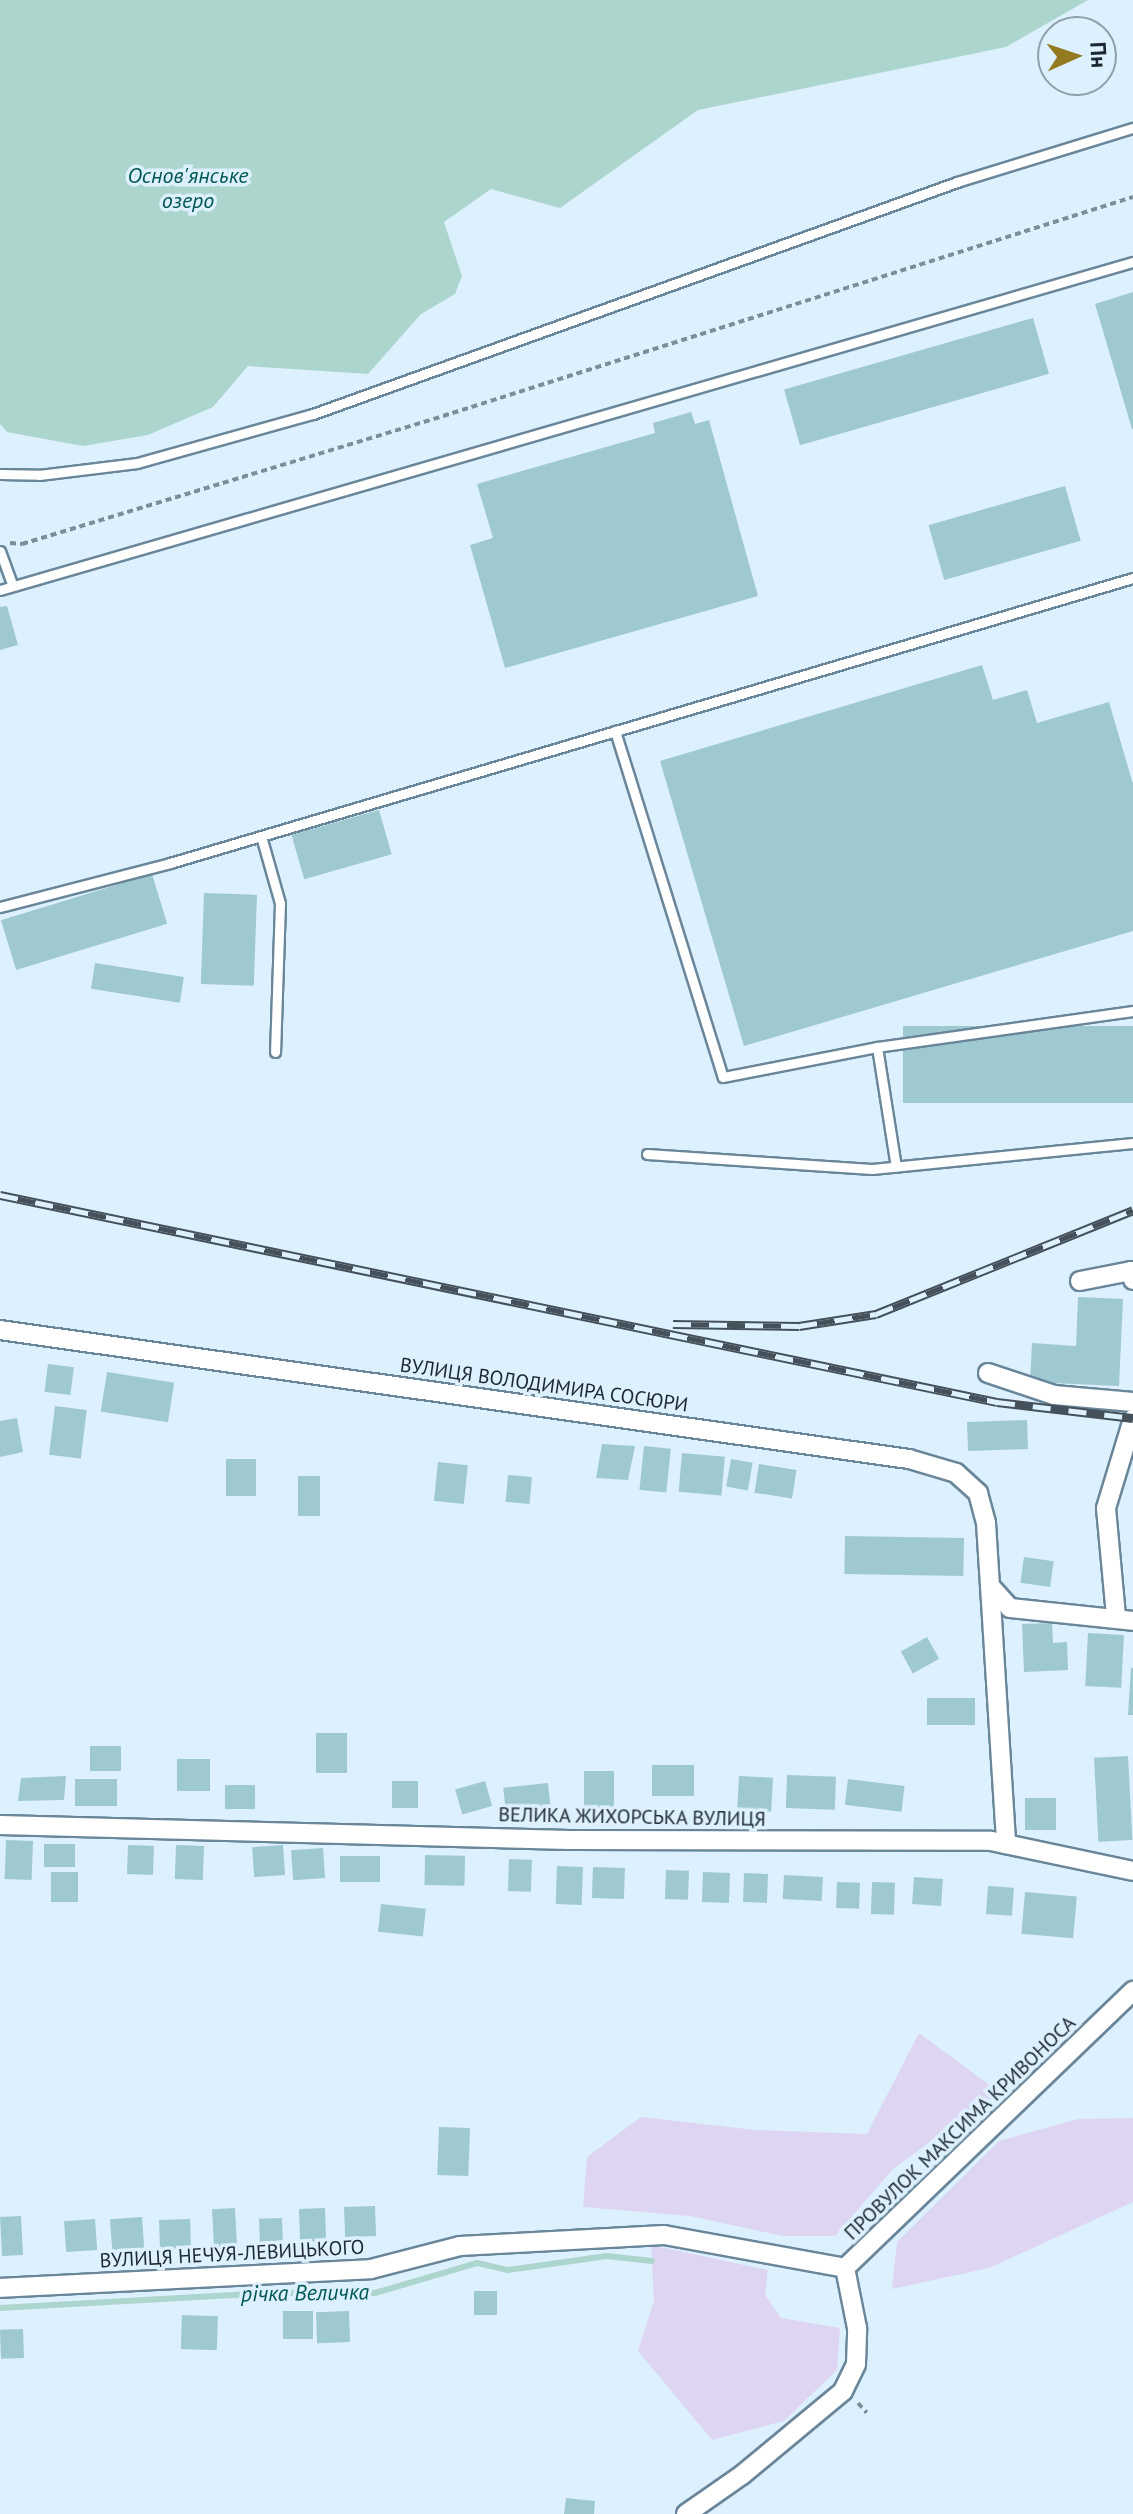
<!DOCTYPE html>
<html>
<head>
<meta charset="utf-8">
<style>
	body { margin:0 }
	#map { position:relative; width:1133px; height:2514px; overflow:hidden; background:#ddf0fd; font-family:"PT Sans",sans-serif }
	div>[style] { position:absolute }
	.green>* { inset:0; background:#ded5f3 }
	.water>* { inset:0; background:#acd6cd }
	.stream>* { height:6px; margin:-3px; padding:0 3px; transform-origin:3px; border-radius:3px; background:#acd6cd }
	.building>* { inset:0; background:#9fc9d0; transform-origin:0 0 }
	.path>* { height:4px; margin-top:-2px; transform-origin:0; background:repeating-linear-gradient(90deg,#7e8d97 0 6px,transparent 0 10px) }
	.roads { filter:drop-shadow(2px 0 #6a869a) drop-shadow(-2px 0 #6a869a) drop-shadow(0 2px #6a869a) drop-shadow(0 -2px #6a869a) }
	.lane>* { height:9px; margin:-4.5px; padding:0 4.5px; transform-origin:4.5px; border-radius:4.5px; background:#fff }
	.street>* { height:18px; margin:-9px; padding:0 9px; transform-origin:9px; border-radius:9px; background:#fff }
	.rail>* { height:9px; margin-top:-4.5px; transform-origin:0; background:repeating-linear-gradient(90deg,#ddf0fd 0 18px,#44515a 0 36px); box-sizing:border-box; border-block:2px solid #44515a }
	span { translate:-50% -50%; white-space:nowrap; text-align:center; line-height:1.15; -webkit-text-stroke:7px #ddf0fd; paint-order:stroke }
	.street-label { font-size:20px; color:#1c272f }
	.water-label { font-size:22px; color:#00594e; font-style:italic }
	.north { position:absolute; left:1037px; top:16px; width:80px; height:80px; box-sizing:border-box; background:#ddf0fd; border:2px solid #90a0ab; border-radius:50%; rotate:87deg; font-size:22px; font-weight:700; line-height:32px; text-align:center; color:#1c272f }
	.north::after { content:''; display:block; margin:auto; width:28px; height:36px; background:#93791f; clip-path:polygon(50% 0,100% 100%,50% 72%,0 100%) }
</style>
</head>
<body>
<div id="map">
	<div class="green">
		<i style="clip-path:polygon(919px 2033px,999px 2092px,893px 2169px,835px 2236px,783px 2236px,690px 2216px,583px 2207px,587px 2157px,641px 2117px,755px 2130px,867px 2134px)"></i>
		<i style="clip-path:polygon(1133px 2118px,1133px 2202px,989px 2268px,892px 2289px,897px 2242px,999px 2141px,1078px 2119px)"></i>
		<i style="clip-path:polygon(651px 2245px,768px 2270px,765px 2295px,781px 2318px,840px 2328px,837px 2370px,784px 2421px,712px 2440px,638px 2351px,654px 2301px)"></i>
	</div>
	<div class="water">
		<i style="clip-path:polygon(0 0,1088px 0,1006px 47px,698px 110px,560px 208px,491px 189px,444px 222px,462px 276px,455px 294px,421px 314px,368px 374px,248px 366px,213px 407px,148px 435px,83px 446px,7px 432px,0 424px)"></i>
	</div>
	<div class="stream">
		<i style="left:0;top:2308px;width:267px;rotate:-3.2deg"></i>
		<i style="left:267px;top:2293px;width:108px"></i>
		<i style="left:375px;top:2293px;width:106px;rotate:-16.4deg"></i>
		<i style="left:477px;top:2263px;width:32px;rotate:13deg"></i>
		<i style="left:508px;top:2270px;width:100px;rotate:-8deg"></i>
		<i style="left:607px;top:2256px;width:45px;rotate:6.3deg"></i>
	</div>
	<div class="building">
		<i style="clip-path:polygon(1133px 292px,1133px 429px,1132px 429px,1095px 304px)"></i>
		<i style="left:1033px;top:318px;width:58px;height:259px;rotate:74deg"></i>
		<i style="clip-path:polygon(691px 412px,695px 424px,709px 420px,758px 596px,505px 668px,470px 545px,493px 538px,477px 484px,655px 433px,653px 423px)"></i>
		<i style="left:1065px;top:486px;width:57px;height:142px;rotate:74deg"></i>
		<i style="clip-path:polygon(7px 606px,18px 645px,0 650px,0 607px)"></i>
		<i style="clip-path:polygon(982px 665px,993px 700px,1027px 690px,1037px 723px,1109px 702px,1133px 784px,1133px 931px,744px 1046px,660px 761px)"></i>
		<i style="left:379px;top:810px;width:46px;height:91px;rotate:74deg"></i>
		<i style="left:152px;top:874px;width:52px;height:158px;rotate:73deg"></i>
		<i style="left:204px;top:893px;width:53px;height:91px;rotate:2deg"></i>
		<i style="left:95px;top:963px;width:90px;height:26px;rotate:9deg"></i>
		<i style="left:1133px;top:1026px;width:77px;height:230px;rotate:90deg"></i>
		<i style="clip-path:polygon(1078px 1297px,1123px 1299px,1119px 1386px,1030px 1382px,1032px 1343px,1076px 1346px)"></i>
		<i style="left:48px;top:1364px;width:26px;height:28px;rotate:7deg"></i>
		<i style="left:107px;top:1372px;width:68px;height:40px;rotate:9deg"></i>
		<i style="left:55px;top:1406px;width:32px;height:49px;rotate:7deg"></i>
		<i style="clip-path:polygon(17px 1418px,23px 1452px,0 1457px,0 1421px)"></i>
		<i style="left:1027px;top:1420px;width:29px;height:60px;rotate:88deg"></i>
		<i style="clip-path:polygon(602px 1444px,635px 1446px,628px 1480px,596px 1478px)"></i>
		<i style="left:644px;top:1446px;width:27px;height:44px;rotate:6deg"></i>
		<i style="left:682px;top:1453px;width:43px;height:39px;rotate:5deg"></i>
		<i style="left:226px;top:1459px;width:30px;height:37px"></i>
		<i style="left:731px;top:1459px;width:22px;height:28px;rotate:10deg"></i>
		<i style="left:438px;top:1462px;width:30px;height:39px;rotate:6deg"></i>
		<i style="left:759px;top:1464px;width:38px;height:29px;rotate:9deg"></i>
		<i style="left:508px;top:1475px;width:24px;height:27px;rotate:5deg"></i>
		<i style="left:298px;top:1476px;width:22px;height:40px"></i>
		<i style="left:845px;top:1536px;width:119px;height:38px;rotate:1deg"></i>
		<i style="left:1024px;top:1557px;width:30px;height:26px;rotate:8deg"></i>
		<i style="clip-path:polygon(1052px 1623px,1053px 1643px,1067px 1642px,1068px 1670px,1024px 1672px,1022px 1624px)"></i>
		<i style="left:1088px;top:1633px;width:36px;height:53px;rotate:3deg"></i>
		<i style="left:927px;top:1637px;width:25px;height:30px;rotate:61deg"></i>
		<i style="clip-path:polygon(1131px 1668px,1133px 1668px,1133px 1715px,1128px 1715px)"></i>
		<i style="left:975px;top:1698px;width:27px;height:48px;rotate:90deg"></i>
		<i style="left:316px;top:1733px;width:31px;height:40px"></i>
		<i style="left:90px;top:1746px;width:31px;height:25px"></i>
		<i style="left:1128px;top:1756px;width:84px;height:34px;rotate:87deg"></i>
		<i style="left:177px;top:1759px;width:33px;height:32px"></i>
		<i style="left:652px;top:1765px;width:42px;height:31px"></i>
		<i style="left:584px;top:1771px;width:30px;height:42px"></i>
		<i style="left:787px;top:1775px;width:49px;height:33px;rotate:2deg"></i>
		<i style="clip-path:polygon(66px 1776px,64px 1800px,18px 1801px,21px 1778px)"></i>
		<i style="left:739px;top:1776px;width:34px;height:34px;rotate:3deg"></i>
		<i style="left:75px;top:1779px;width:42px;height:27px"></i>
		<i style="left:848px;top:1779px;width:57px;height:26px;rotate:7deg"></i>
		<i style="left:392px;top:1781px;width:26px;height:27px"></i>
		<i style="left:485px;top:1781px;width:26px;height:31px;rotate:74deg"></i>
		<i style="left:548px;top:1783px;width:27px;height:45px;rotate:84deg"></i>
		<i style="left:225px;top:1785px;width:30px;height:24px"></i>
		<i style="left:1056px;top:1798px;width:32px;height:31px;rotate:90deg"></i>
		<i style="left:6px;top:1840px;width:27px;height:39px;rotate:2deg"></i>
		<i style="left:44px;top:1844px;width:31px;height:23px"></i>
		<i style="left:128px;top:1845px;width:26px;height:29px;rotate:2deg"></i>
		<i style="left:176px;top:1845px;width:28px;height:34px;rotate:2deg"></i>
		<i style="left:283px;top:1845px;width:30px;height:31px;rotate:86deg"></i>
		<i style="left:323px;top:1848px;width:30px;height:32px;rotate:86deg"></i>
		<i style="left:425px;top:1855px;width:40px;height:30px;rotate:1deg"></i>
		<i style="left:340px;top:1856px;width:40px;height:26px"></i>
		<i style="left:509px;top:1859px;width:23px;height:32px;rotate:2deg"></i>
		<i style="left:557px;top:1866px;width:26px;height:38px;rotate:2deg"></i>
		<i style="left:593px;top:1867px;width:32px;height:31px;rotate:2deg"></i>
		<i style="left:666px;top:1870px;width:23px;height:29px;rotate:2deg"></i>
		<i style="left:51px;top:1872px;width:27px;height:30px"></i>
		<i style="left:703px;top:1872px;width:27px;height:30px;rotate:2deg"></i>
		<i style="left:744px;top:1873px;width:24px;height:29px;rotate:2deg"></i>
		<i style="left:784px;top:1875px;width:39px;height:24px;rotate:3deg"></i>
		<i style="left:914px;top:1877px;width:29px;height:27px;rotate:4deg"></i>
		<i style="left:837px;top:1882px;width:23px;height:26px;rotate:2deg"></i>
		<i style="left:872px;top:1882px;width:23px;height:32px;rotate:2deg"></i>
		<i style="left:988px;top:1886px;width:26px;height:28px;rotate:4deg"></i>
		<i style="left:1025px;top:1892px;width:52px;height:42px;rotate:5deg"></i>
		<i style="left:381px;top:1904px;width:45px;height:28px;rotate:6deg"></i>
		<i style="left:439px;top:2127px;width:31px;height:48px;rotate:2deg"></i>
		<i style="left:375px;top:2206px;width:30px;height:31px;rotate:88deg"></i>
		<i style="left:235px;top:2208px;width:41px;height:23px;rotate:87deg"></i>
		<i style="left:325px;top:2208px;width:33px;height:26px;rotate:88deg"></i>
		<i style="left:21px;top:2216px;width:39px;height:21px;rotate:87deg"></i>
		<i style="left:142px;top:2217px;width:31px;height:32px;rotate:86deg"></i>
		<i style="left:282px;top:2218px;width:31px;height:23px;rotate:88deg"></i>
		<i style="left:95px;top:2219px;width:31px;height:31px;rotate:86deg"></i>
		<i style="left:190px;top:2219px;width:29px;height:31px;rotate:88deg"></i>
		<i style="left:497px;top:2291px;width:24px;height:23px;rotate:90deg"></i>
		<i style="left:313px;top:2311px;width:28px;height:30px;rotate:90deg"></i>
		<i style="left:349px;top:2311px;width:31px;height:33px;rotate:88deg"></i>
		<i style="left:182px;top:2315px;width:36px;height:34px;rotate:2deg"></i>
		<i style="left:23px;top:2329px;width:29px;height:23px;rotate:88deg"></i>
		<i style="clip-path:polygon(566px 2498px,595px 2501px,594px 2514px,564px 2514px)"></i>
	</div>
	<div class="path">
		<i style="left:10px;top:543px;width:12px;rotate:5deg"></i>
		<i style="left:22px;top:544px;width:440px;rotate:-16.9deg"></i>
		<i style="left:443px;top:416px;width:724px;rotate:-17.61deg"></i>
		<i style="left:858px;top:2403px;width:13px;rotate:48deg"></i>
	</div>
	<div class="roads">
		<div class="lane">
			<i style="left:0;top:474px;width:39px;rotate:1deg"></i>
			<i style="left:39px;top:475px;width:99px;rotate:-7deg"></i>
			<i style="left:137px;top:463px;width:183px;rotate:-15.6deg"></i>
			<i style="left:313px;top:414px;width:685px;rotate:-19.81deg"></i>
			<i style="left:957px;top:182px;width:184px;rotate:-17.1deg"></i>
			<i style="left:0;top:551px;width:37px;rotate:70deg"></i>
			<i style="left:0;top:590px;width:1180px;rotate:-16.15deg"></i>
			<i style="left:615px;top:731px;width:362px;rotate:72.7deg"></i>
			<i style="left:723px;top:1077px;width:157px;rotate:-11deg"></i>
			<i style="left:877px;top:1047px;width:121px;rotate:81deg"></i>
			<i style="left:261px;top:836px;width:70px;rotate:74.2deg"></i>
			<i style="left:280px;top:903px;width:149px;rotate:91.9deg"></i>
			<i style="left:0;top:907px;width:176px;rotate:-14.5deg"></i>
			<i style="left:170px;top:863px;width:1004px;rotate:-16.49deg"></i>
			<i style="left:877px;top:1047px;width:259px;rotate:-8deg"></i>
			<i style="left:647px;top:1154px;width:225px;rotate:3.8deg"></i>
			<i style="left:872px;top:1169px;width:262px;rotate:-5.7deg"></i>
		</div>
		<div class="street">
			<i style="left:1080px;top:1281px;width:52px;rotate:-11.1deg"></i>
			<i style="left:1131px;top:1271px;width:9px;rotate:77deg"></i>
			<i style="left:0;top:1330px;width:918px;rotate:8.08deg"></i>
			<i style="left:909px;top:1459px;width:49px;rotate:16.6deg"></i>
			<i style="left:956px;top:1473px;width:30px;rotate:42deg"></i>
			<i style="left:978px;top:1493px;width:31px;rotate:75deg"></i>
			<i style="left:986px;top:1523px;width:322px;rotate:86.4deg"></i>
			<i style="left:988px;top:1373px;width:70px;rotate:18.4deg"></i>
			<i style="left:1054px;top:1395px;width:79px;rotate:5.1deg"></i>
			<i style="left:991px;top:1587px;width:28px;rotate:48deg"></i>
			<i style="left:1010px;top:1608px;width:124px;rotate:6deg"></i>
			<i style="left:1116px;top:1616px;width:108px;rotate:-95.3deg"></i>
			<i style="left:1106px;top:1508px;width:93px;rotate:-73.1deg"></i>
			<i style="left:0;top:1825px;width:570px;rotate:1.51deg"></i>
			<i style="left:570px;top:1840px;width:421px;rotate:0.1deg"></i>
			<i style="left:991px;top:1841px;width:145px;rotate:11.9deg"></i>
			<i style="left:845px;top:2268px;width:400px;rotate:-43.9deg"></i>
			<i style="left:0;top:2288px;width:371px;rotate:-2.9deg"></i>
			<i style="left:371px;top:2269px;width:92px;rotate:-14.5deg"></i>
			<i style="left:460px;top:2246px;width:204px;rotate:-3.1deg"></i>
			<i style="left:664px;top:2235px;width:184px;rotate:10.3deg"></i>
			<i style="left:686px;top:2514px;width:68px;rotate:-34.9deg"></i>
			<i style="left:742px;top:2475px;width:131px;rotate:-39.7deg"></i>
			<i style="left:843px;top:2391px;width:30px;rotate:-64deg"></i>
			<i style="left:856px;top:2364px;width:36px;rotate:-88deg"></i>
			<i style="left:857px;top:2328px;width:61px;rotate:-101.3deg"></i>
		</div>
	</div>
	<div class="rail">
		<i style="left:0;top:1195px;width:1018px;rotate:11.73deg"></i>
		<i style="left:997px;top:1402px;width:137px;rotate:6.7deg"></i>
		<i style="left:673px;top:1324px;width:126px;rotate:0.9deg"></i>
		<i style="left:799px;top:1326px;width:78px;rotate:-8.9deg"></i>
		<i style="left:876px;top:1314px;width:277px;rotate:-22deg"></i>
	</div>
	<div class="street-label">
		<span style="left:544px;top:1385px;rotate:8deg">ВУЛИЦЯ ВОЛОДИМИРА СОСЮРИ</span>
		<span style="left:632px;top:1817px;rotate:1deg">ВЕЛИКА ЖИХОРСЬКА ВУЛИЦЯ</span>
		<span style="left:960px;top:2128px;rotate:-44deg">ПРОВУЛОК МАКСИМА КРИВОНОСА</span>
		<span style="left:232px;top:2254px;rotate:-3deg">ВУЛИЦЯ НЕЧУЯ-ЛЕВИЦЬКОГО</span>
	</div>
	<div class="water-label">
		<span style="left:188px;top:188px">Основ'янське<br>озеро</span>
		<span style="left:305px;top:2293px;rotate:-1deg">річка Величка</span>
	</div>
	<div class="north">Пн</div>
</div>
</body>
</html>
